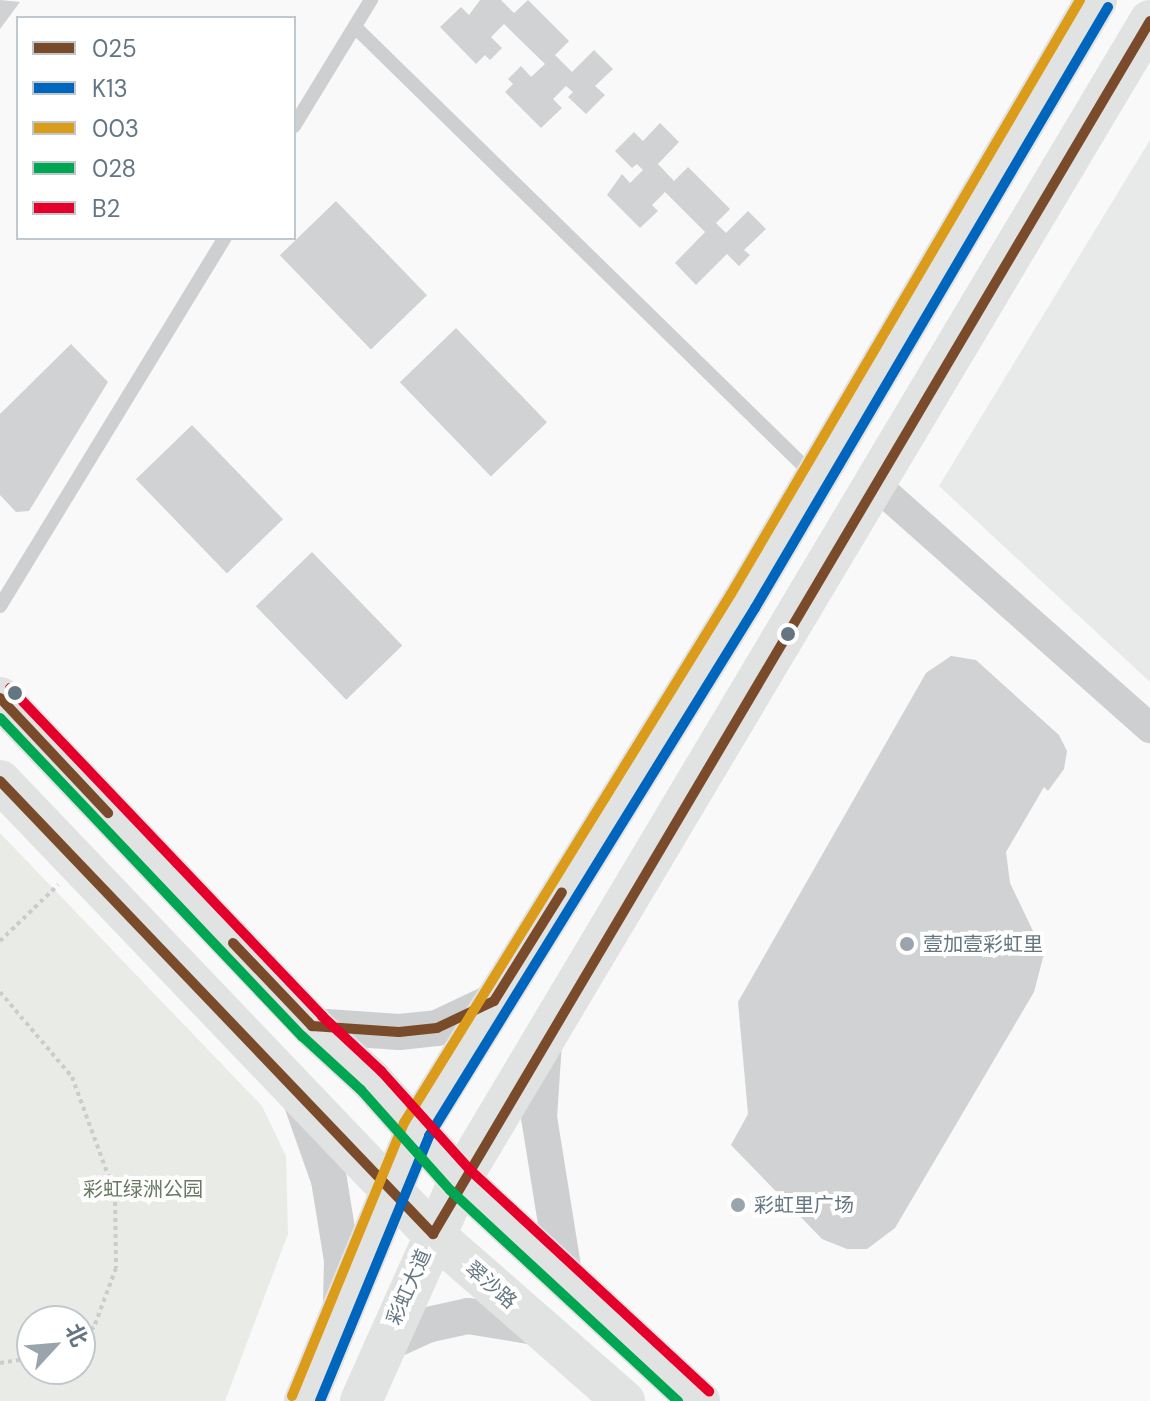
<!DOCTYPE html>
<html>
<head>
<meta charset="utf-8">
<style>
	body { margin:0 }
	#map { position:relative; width:1150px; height:1401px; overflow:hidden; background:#f9f9f9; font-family:"DM Sans","Noto Sans SC",sans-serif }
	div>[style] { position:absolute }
	.built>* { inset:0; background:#e8e9e9 }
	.green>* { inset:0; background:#e8ebe6 }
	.building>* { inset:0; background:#d0d2d3; transform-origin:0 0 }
	.path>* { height:4px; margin-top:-2px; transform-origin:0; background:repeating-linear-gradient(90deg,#cbcccd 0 4px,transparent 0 8px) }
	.service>* { height:14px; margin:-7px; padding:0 7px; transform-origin:7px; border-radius:7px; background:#cecfd0 }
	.minor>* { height:30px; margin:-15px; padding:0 15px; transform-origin:15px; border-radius:15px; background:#cecfd0 }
	.tertiary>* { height:36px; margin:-18px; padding:0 18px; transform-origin:18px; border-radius:18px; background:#cecfd0 }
	.secondary>* { height:42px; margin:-21px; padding:0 21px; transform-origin:21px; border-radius:21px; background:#e1e2e2 }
	.bus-1>* { height:10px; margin:-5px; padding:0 5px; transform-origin:5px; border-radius:5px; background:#7a4b2a }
	.bus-2>* { height:10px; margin:-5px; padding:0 5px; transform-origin:5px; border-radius:5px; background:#0065bd }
	.bus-3>* { height:10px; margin:-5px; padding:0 5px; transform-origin:5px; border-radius:5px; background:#da9c1a }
	.bus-4>* { height:10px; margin:-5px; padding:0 5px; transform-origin:5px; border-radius:5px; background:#00a651 }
	.bus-5>* { height:10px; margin:-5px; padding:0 5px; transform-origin:5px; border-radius:5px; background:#e4002b }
	.dots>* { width:22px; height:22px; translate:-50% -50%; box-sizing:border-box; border:4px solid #fff; border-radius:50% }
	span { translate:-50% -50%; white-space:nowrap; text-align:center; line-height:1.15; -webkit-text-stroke:8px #fff; paint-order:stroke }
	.poi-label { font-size:20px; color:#657683 }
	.left { translate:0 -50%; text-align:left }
	.park-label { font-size:20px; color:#687a64 }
	.street-label { font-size:20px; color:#657683 }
	.legend { position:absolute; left:16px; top:16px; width:280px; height:224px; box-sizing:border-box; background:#fff; border:2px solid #c1c8cd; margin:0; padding:10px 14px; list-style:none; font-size:24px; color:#657683 }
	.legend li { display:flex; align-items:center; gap:16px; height:40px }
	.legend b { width:40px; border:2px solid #c1c8cd }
	.north { position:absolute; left:16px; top:1305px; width:80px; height:80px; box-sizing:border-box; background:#fff; border:2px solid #c1c8cd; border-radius:50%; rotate:64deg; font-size:22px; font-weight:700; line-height:32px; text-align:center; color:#657683 }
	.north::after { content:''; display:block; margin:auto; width:28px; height:36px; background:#99a4ac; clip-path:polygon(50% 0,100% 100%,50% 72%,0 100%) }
</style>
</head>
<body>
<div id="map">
	<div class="built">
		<i style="clip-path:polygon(1150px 140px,1150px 682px,939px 486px)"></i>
	</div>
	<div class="green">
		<i style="clip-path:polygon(evenodd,0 833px,262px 1106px,286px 1156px,288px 1234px,225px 1401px,0 1401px,0 833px,32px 1321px,80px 1321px,80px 1369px,32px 1369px,32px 1321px)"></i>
	</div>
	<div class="building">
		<i style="clip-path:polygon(0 0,20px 2px,0 29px)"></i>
		<i style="clip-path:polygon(480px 0,501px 0,514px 13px,528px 0,569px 41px,555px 55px,572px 72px,594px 50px,613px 69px,595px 86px,605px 95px,586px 114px,568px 97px,573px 92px,566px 86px,553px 99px,562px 108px,541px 128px,505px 92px,513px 84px,508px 79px,521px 66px,531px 77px,545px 64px,504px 24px,491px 37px,502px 48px,490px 60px,485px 55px,476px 64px,440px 27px,461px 7px,469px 15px)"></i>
		<i style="clip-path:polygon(660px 123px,679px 142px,658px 164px,674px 181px,688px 167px,730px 209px,716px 223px,726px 233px,748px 211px,766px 229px,744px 250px,750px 255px,739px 266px,727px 254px,696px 285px,675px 263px,705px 232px,665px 192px,652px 205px,658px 211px,640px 228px,607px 195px,622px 174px,630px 183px,643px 170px,637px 164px,632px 168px,615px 151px,634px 132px,643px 141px)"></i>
		<i style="left:336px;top:201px;width:131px;height:78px;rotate:46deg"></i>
		<i style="left:456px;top:328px;width:131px;height:78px;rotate:46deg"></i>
		<i style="clip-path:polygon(71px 344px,108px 382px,29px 511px,16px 512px,0 495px,0 414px)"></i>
		<i style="left:192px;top:425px;width:131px;height:78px;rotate:46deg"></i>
		<i style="left:312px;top:552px;width:130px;height:78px;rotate:46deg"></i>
		<i style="clip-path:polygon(951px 656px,976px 660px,1059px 735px,1067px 751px,1064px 769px,1048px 791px,1044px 787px,1006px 852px,1010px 883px,1044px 954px,1034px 992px,895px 1228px,867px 1249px,847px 1249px,822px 1239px,731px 1145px,748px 1114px,738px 1002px,926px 673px)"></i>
	</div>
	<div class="path">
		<i style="left:0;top:941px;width:81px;rotate:-44deg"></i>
		<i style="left:0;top:992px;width:111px;rotate:49.7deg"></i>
		<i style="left:72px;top:1077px;width:125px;rotate:69.8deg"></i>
		<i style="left:115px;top:1194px;width:74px;rotate:89.2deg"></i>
		<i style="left:116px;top:1268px;width:63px;rotate:110.4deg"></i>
		<i style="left:94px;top:1327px;width:18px;rotate:142deg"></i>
		<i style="left:0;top:1363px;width:32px;rotate:-9deg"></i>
	</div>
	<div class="service">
		<i style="left:355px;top:27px;width:639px;rotate:44.37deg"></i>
		<i style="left:294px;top:126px;width:148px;rotate:-58.6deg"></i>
		<i style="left:0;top:606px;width:431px;rotate:-58.6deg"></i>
	</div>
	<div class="minor">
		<i style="left:875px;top:484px;width:368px;rotate:41.6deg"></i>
	</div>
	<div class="tertiary">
		<i style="left:312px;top:1026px;width:87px;rotate:3.9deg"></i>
		<i style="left:399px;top:1032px;width:38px;rotate:-6deg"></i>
		<i style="left:437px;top:1028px;width:63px;rotate:-25.3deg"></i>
		<i style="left:544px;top:1042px;width:75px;rotate:93.8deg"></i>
		<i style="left:539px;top:1117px;width:158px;rotate:80.9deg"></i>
		<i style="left:299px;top:1095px;width:90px;rotate:70.6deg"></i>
		<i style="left:329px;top:1180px;width:81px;rotate:80.8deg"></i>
		<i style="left:342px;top:1260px;width:45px;rotate:91.3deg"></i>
		<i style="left:383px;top:1345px;width:48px;rotate:-24.4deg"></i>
		<i style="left:427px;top:1325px;width:42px;rotate:-12.4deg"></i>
		<i style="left:468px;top:1316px;width:74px;rotate:9.3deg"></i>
	</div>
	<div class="secondary">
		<i style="left:0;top:698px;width:453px;rotate:46.4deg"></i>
		<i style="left:312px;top:1026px;width:80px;rotate:42.5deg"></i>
		<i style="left:371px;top:1080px;width:134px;rotate:48.3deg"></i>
		<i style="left:460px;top:1180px;width:326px;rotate:42.8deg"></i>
		<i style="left:0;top:781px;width:627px;rotate:46.29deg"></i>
		<i style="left:433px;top:1234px;width:254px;rotate:41.2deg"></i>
		<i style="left:305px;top:1401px;width:293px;rotate:-67.7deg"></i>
		<i style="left:416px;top:1130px;width:622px;rotate:-58.28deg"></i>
		<i style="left:743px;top:601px;width:697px;rotate:-59.57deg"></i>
		<i style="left:361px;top:1401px;width:242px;rotate:-65.9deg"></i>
		<i style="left:460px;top:1180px;width:1349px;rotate:-59.23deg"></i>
	</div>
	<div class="bus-1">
		<i style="left:0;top:698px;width:158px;rotate:46.8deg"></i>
		<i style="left:0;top:781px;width:627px;rotate:46.29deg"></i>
		<i style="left:433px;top:1234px;width:1409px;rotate:-59.41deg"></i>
		<i style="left:233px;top:943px;width:115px;rotate:46.4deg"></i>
		<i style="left:312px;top:1026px;width:87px;rotate:3.9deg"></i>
		<i style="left:399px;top:1032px;width:38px;rotate:-6deg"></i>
		<i style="left:437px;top:1028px;width:63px;rotate:-25.3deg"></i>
		<i style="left:494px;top:1001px;width:128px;rotate:-58deg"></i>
	</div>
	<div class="bus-2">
		<i style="left:320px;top:1401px;width:287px;rotate:-67.6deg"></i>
		<i style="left:429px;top:1136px;width:621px;rotate:-58.31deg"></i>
		<i style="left:755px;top:608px;width:697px;rotate:-59.57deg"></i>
	</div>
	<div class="bus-3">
		<i style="left:292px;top:1396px;width:295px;rotate:-67.7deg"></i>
		<i style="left:404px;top:1123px;width:622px;rotate:-58.28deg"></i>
		<i style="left:731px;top:594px;width:689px;rotate:-59.56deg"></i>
	</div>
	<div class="bus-4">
		<i style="left:0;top:718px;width:439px;rotate:46.5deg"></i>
		<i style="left:302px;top:1036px;width:80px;rotate:42.5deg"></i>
		<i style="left:361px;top:1090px;width:134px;rotate:48.3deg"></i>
		<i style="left:450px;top:1190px;width:311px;rotate:42.8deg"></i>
	</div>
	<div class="bus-5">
		<i style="left:10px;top:688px;width:453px;rotate:46.4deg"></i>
		<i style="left:322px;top:1016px;width:81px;rotate:43deg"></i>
		<i style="left:381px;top:1071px;width:133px;rotate:48deg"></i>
		<i style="left:470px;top:1170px;width:326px;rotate:42.8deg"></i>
	</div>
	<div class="dots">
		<i style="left:788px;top:634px;background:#657683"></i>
		<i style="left:15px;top:693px;background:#657683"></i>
		<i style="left:907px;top:944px;background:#99a4ac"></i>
		<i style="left:738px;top:1205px;background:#99a4ac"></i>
	</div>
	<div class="poi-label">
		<span class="left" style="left:923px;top:944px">壹加壹彩虹里</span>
		<span class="left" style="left:754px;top:1205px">彩虹里广场</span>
	</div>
	<div class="park-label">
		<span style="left:143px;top:1189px">彩虹绿洲公园</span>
	</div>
	<div class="street-label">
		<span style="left:491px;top:1285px;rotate:41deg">翠沙路</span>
		<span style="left:409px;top:1287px;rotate:-66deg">彩虹大道</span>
	</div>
	<ul class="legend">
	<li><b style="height:10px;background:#7a4b2a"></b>025</li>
	<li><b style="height:10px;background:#0065bd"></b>K13</li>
	<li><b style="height:10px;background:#da9c1a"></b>003</li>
	<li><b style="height:10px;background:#00a651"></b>028</li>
	<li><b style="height:10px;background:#e4002b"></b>B2</li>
	</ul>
	<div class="north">北</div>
</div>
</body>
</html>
